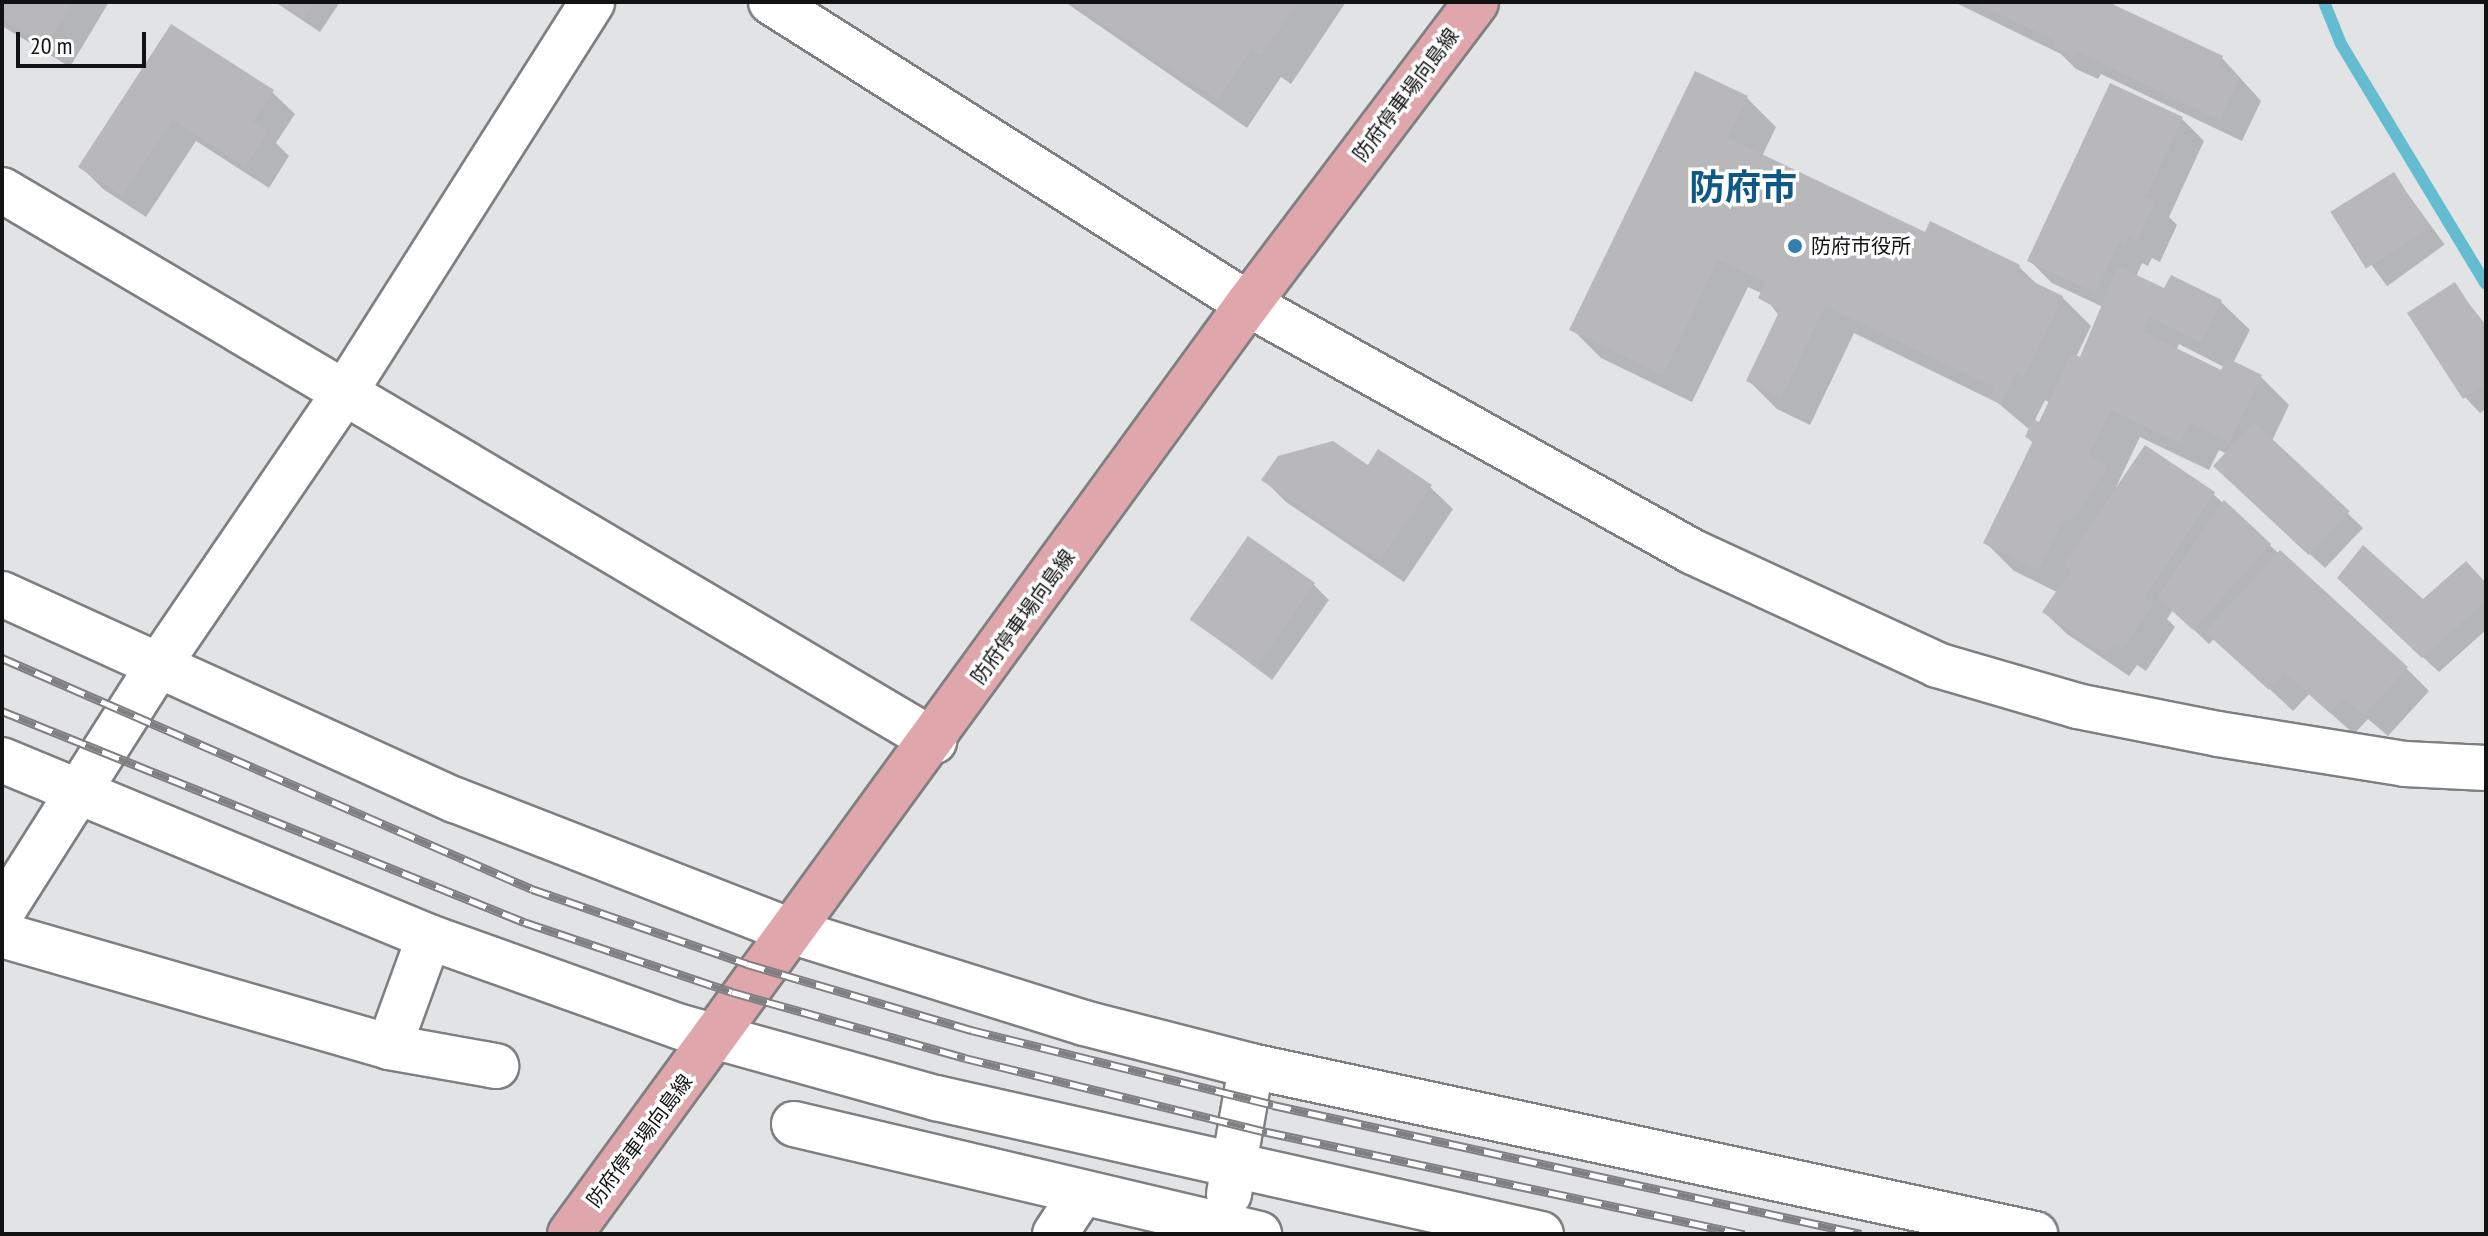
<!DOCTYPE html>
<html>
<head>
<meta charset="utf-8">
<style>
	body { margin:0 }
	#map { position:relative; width:2488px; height:1236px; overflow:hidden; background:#e2e3e5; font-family:"PT Sans Narrow","Noto Sans JP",sans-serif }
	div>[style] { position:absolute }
	.shadow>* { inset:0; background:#0003; transform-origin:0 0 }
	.stream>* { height:12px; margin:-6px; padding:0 6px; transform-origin:6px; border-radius:6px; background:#64bcd0 }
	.building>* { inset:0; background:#b8b8ba; transform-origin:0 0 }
	.roads { filter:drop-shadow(2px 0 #7e7f81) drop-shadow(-2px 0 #7e7f81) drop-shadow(0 2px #7e7f81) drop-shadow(0 -2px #7e7f81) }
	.minor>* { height:44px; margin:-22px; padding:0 22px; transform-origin:22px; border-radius:22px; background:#fff }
	.major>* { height:44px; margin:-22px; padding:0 22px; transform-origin:22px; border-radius:22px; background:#dfa6ac }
	.rail>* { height:9px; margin-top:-4.5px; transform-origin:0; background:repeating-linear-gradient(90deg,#fff 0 18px,#808082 0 36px); box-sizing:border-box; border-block:2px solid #808082 }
	.dots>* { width:22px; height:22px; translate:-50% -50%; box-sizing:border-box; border:4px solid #fff; border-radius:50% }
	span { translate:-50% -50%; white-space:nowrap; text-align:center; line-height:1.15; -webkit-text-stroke:7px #fff; paint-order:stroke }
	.street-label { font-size:20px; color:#121213 }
	.poi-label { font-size:20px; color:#121213 }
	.left { translate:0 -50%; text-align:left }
	.town-label { font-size:36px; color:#0e5886; font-weight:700 }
	.frame { position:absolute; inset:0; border:4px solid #121213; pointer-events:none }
	.scale { position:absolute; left:16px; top:32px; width:130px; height:36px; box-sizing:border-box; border:4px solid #121213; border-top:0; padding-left:10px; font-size:24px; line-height:28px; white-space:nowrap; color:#121213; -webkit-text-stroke:6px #fff; paint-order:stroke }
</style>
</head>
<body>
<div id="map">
	<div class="shadow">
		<i style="clip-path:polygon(2px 2px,109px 2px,70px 67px,2px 26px)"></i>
		<i style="clip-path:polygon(275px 2px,340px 2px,320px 32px)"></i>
		<i style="clip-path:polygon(1065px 2px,1346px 2px,1291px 84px,1281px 77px,1247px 128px)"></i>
		<i style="clip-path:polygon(1954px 2px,2104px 2px,2222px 58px,2261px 101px,2242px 141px,2101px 74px,2098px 79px,2076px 69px,2061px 54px)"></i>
		<i style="clip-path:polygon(172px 26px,272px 92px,295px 114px,276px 143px,289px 156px,269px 188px,196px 141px,146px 217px,103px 189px,81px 167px)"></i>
		<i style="clip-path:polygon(evenodd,1747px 98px,1776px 127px,1762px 156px,1926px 235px,2019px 267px,2039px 286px,2062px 297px,2091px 326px,2076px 357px,2081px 359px,2103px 307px,2052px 283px,2029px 260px,2182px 119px,2204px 141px,2169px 217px,2177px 225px,2160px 262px,2152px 258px,2148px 266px,2142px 263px,2136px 277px,2165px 291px,2221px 302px,2250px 330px,2233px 363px,2261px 377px,2289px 405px,2272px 441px,2363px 528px,2325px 568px,2231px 481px,2227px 454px,2219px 450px,2209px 470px,2140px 437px,2116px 487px,2213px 494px,2407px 669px,2429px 691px,2388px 736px,2368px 719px,2354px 734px,2309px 694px,2293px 711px,2215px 638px,2209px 644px,2173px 610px,2167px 619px,2175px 627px,2146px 671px,2137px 665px,2129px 676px,2067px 634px,2044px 612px,2057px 592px,2014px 571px,1985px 542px,2034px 444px,2027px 437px,2030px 430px,1998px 403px,1854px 333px,1810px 425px,1777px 409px,1748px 380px,1779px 316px,1763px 294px,1748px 287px,1692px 402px,1601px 358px,1572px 329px,1747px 98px,2179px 344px,2224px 367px,2221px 373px,2176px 351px,2179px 344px,1747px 98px,2045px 400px,2050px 403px,2039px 424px,2034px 422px,2045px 400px)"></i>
		<i style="left:2394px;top:175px;width:86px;height:71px;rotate:54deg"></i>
		<i style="clip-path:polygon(2454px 285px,2486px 325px,2486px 409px,2480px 413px,2465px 397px)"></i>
		<i style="clip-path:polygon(1368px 467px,1430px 487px,1453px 509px,1404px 582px,1286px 502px,1264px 480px)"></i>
		<i style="clip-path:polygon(1313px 584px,1329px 600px,1272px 680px,1192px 619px)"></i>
		<i style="clip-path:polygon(2486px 585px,2486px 630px,2439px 672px,2355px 594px,2423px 602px)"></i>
	</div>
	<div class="stream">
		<i style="left:2324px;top:2px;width:45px;rotate:68deg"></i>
		<i style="left:2341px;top:44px;width:280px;rotate:58.9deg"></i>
	</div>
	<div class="building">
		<i style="clip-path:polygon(2px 2px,73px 2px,46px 46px,2px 19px)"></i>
		<i style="clip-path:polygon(279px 2px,314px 2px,304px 18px)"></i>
		<i style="clip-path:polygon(1070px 2px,1298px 2px,1261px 56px,1251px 50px,1218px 100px)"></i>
		<i style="clip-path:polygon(1973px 2px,2108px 2px,2223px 56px,2218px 67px,2240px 77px,2219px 120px,2078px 52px,2075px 58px,2051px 46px,2054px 40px)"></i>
		<i style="clip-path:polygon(171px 24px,274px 90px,253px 122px,268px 132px,245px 167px,173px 120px,122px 196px,78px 167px)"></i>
		<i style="clip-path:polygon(1695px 71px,1748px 96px,1728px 138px,1925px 232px,1930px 221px,2020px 265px,2017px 274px,2063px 296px,2024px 377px,2016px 373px,2001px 403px,1990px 398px,1995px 388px,1825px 306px,1781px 398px,1746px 381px,1780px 310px,1758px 298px,1766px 282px,1718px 260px,1663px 375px,1569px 330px)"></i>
		<i style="clip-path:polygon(2110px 83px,2183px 117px,2146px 197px,2156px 201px,2137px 241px,2129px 236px,2125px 245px,2119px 242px,2096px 293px,2027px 261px)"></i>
		<i style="left:2394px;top:172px;width:67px;height:75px;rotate:58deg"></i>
		<i style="clip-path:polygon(2118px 266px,2164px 288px,2171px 275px,2222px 300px,2201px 343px,2150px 317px,2143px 332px,2221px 370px,2227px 358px,2262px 375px,2229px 442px,2190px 422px,2180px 443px,2111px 410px,2089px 455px,2108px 466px,2072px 521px,2064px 518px,2038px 570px,1983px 543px,2033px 441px,2025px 437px,2033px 419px,2039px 422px,2072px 353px,2080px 357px)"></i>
		<i style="clip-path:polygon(2455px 282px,2486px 330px,2486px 384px,2463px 399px,2407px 313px)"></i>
		<i style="left:2254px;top:422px;width:131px;height:60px;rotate:43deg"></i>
		<i style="clip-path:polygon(1333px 441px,1368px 465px,1378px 449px,1432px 485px,1380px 561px,1261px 480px,1278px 456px)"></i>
		<i style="clip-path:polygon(2145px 445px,2215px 492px,2145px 597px,2154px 603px,2122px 650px,2114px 644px,2106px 655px,2042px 612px,2071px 570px,2063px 565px)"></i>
		<i style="clip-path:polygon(2224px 500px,2271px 544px,2193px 630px,2157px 597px)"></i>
		<i style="left:1248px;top:536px;width:82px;height:102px;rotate:35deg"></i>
		<i style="clip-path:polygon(2363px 545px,2423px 599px,2466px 561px,2486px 583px,2486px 601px,2422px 658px,2337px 578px)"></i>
		<i style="clip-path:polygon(2280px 550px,2408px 667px,2364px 715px,2344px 698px,2330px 713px,2285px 673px,2269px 690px,2205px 632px)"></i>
	</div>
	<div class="roads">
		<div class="minor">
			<i style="left:771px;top:2px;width:565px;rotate:32.34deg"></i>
			<i style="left:1248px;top:304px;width:509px;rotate:29.13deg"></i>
			<i style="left:1693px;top:552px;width:269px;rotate:24.8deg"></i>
			<i style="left:1937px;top:665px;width:146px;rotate:16.3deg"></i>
			<i style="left:2077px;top:706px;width:144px;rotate:11.2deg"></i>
			<i style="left:2218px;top:734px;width:189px;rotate:9.1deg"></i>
			<i style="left:2405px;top:764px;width:81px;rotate:2.8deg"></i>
			<i style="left:2px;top:190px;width:1083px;rotate:30.59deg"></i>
			<i style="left:2px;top:594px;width:498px;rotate:24.5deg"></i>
			<i style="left:455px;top:800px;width:364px;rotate:21.3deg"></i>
			<i style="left:794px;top:932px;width:304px;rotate:17.4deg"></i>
			<i style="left:1084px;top:1023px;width:172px;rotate:14.4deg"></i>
			<i style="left:1251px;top:1066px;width:802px;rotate:12.09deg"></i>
			<i style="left:2px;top:760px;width:462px;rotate:22.5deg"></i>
			<i style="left:429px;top:937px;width:268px;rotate:19.7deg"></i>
			<i style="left:681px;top:1027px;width:265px;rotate:15.6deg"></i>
			<i style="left:936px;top:1098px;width:620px;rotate:12.67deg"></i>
			<i style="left:2px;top:912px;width:291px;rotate:-57.6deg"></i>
			<i style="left:158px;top:666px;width:328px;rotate:-55.7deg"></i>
			<i style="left:343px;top:395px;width:465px;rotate:-57.6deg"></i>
			<i style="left:2px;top:935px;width:403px;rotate:16.1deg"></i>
			<i style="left:389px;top:1047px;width:109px;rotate:10.1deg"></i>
			<i style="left:389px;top:1047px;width:117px;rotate:-70deg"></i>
			<i style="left:794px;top:1124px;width:478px;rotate:13.3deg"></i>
			<i style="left:1229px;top:1194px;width:130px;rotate:-80.2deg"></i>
			<i style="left:1055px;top:1234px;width:45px;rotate:-56.7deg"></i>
		</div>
		<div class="major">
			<i style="left:570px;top:1234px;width:1151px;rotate:-53.91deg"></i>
			<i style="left:1248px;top:304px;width:378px;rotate:-52.9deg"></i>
		</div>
	</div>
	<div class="rail">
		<i style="left:2px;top:658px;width:578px;rotate:23.55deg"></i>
		<i style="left:532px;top:889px;width:228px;rotate:19.2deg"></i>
		<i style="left:747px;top:964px;width:234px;rotate:16.4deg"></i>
		<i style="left:971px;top:1030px;width:311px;rotate:13.9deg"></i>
		<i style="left:1273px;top:1105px;width:602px;rotate:12.37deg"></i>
		<i style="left:2px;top:711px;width:563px;rotate:22.01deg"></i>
		<i style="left:524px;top:922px;width:219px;rotate:18.6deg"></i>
		<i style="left:732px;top:992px;width:242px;rotate:15.8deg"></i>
		<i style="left:965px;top:1058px;width:311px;rotate:13.8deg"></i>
		<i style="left:1267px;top:1132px;width:488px;rotate:12.1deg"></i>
	</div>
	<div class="dots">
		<i style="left:1795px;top:246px;background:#337db0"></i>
	</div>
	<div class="street-label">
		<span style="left:1406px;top:95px;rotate:-53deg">防府停車場向島線</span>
		<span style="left:1023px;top:617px;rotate:-54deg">防府停車場向島線</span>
		<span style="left:640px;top:1141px;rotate:-53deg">防府停車場向島線</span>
	</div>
	<div class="poi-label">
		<span class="left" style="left:1811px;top:246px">防府市役所</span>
	</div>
	<div class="town-label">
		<span style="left:1743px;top:187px">防府市</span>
	</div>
	<div class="frame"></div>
	<div class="scale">20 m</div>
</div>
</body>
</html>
